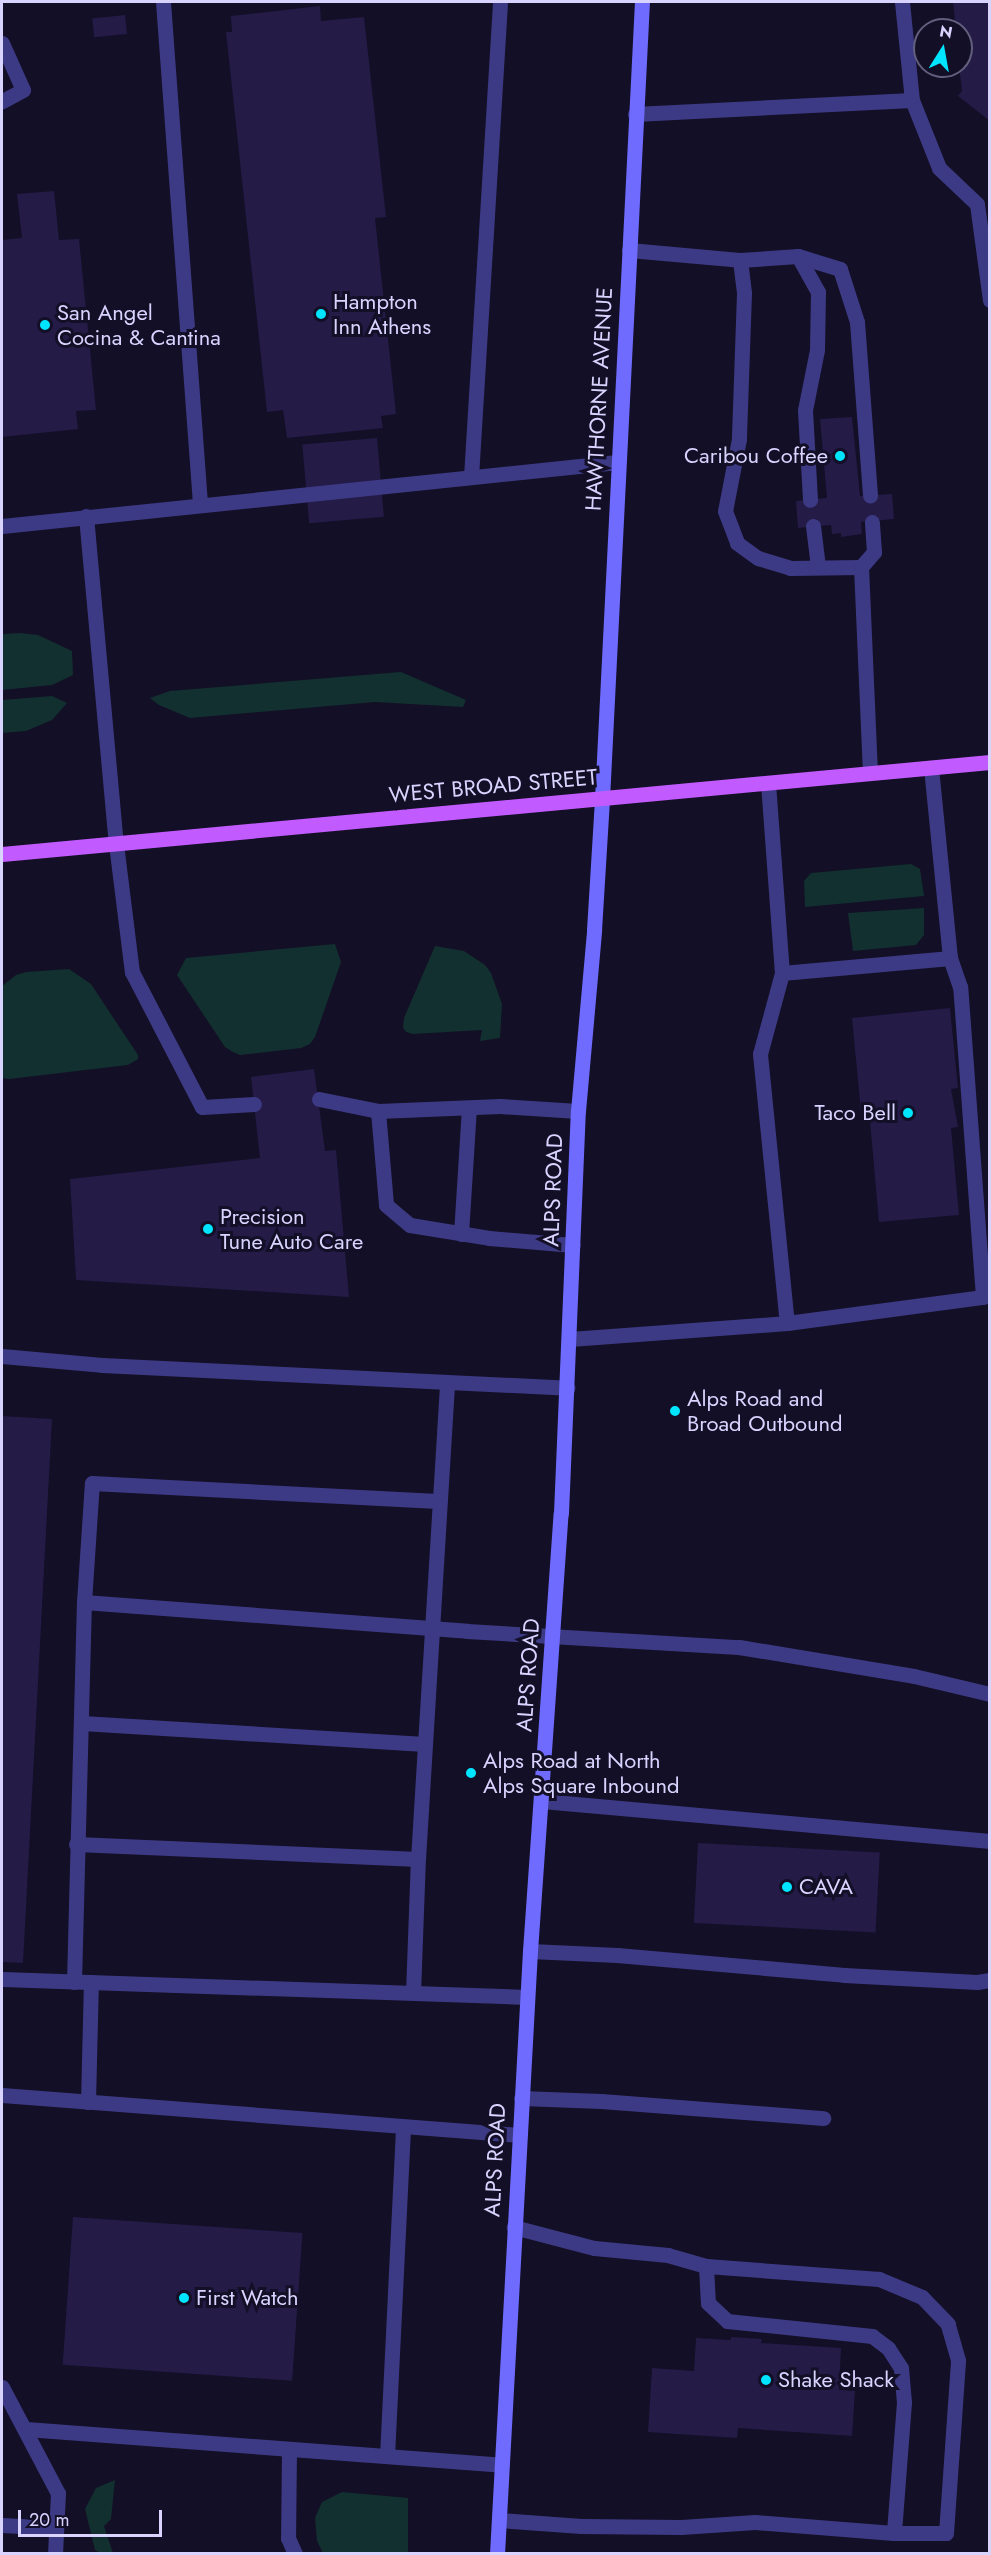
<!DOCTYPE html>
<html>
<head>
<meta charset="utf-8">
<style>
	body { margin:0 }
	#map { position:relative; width:991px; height:2555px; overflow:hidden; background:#130f26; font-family:Jost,sans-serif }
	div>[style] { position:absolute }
	.green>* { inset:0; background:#12302f }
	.building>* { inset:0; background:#241b47; transform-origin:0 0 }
	.service>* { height:15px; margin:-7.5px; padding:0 7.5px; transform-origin:7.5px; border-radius:7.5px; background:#3d3a85 }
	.secondary>* { height:15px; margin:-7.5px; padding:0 7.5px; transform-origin:7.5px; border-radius:7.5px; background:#6f6bff }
	.primary>* { height:15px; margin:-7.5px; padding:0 7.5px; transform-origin:7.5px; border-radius:7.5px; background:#c25bff }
	.dots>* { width:16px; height:16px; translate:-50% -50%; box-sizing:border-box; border:3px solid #130f26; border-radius:50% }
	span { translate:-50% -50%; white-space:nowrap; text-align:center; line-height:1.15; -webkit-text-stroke:6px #130f26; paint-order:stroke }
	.poi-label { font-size:22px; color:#d9d4ff }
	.left { translate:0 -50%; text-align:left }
	.right { translate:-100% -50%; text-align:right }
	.street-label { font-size:22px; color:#d9d4ff }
	.frame { position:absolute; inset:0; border:3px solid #d9d4ff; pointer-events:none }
	.north { position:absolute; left:913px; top:18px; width:60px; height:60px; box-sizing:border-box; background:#130f26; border:2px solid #625e7d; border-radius:50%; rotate:11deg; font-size:16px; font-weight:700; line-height:24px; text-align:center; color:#d9d4ff }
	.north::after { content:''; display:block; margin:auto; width:21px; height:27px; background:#00e5ff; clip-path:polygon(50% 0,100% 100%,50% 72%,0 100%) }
	.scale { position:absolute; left:18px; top:2510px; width:144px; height:27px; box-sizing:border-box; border:3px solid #d9d4ff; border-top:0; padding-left:8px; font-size:18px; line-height:21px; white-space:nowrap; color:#d9d4ff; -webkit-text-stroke:4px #130f26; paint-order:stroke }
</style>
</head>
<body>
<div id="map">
	<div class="green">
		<i style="clip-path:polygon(20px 633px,38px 635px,72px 651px,73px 675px,52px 685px,2px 690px,2px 634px)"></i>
		<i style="clip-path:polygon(401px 672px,466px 700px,463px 707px,375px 702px,190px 718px,159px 705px,150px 698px,170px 691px)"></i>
		<i style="clip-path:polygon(52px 696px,67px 703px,52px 720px,26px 731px,2px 733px,2px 700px)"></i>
		<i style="clip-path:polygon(911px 864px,920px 869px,924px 896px,805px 907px,804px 881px,811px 873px)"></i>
		<i style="clip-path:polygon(924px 908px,924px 935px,916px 945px,853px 951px,848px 913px)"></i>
		<i style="clip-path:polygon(335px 944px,341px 962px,315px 1037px,310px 1044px,301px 1048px,240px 1055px,233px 1052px,225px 1047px,177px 975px,186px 958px)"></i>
		<i style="clip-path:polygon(435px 946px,464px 951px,485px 965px,491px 973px,502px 1004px,500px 1038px,480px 1041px,482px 1030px,413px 1034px,406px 1032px,403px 1028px,404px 1018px)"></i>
		<i style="clip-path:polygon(69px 969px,91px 984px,138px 1055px,138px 1059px,128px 1065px,9px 1079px,2px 1078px,2px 986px,16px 975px,26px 972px)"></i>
		<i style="clip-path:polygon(115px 2480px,111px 2519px,104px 2526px,113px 2553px,101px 2553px,95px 2550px,85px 2509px,96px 2488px)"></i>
		<i style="clip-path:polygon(342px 2492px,408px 2498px,408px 2553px,323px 2553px,317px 2541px,315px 2518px,322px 2502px)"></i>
	</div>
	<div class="building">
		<i style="clip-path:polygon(953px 2px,990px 2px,990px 121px,958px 96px,962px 91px,959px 66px,961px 30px,956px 30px)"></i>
		<i style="clip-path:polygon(320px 6px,321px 21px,364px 17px,386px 217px,375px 218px,396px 414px,381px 416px,383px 428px,287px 438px,283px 410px,267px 412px,226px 32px,232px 32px,231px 16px)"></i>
		<i style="left:125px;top:15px;width:19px;height:33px;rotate:84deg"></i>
		<i style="clip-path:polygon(54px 191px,59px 240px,79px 239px,96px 410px,76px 411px,78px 429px,2px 437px,2px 240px,22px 238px,17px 194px)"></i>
		<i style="clip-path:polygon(852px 417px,860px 496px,892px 494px,894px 519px,861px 522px,862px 534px,841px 537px,841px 533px,832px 534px,831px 525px,798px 528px,796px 501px,827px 498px,820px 419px)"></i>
		<i style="left:377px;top:438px;width:79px;height:75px;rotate:85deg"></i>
		<i style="clip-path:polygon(950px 1008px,958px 1088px,951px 1089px,958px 1127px,951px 1128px,959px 1215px,879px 1222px,870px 1121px,862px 1122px,852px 1018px)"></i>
		<i style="clip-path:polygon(314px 1069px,325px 1151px,336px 1150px,349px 1297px,76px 1280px,70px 1179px,260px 1158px,251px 1077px)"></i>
		<i style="clip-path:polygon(2px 1416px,52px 1419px,23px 1963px,2px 1962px)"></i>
		<i style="left:698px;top:1843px;width:182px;height:80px;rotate:3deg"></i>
		<i style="left:73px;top:2217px;width:230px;height:148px;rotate:4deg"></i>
		<i style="clip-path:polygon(731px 2337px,762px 2339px,761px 2343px,841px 2348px,839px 2390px,855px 2391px,852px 2436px,738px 2428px,737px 2438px,648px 2432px,652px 2368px,694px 2371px,696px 2338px,731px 2340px)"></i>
	</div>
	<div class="service">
		<i style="left:163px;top:2px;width:503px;rotate:85.78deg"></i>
		<i style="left:902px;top:2px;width:99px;rotate:84.2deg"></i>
		<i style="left:2px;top:43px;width:51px;rotate:65.9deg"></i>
		<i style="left:23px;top:90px;width:24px;rotate:152deg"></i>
		<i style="left:635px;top:114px;width:277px;rotate:-2.9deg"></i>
		<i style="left:912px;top:100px;width:73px;rotate:68.3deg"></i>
		<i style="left:939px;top:168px;width:52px;rotate:43.5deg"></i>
		<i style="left:977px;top:204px;width:97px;rotate:82.3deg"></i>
		<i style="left:629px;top:250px;width:111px;rotate:5.1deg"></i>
		<i style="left:740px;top:260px;width:58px;rotate:-3.9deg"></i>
		<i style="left:798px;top:256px;width:44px;rotate:17.2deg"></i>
		<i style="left:840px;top:269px;width:56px;rotate:72.2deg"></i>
		<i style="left:857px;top:322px;width:174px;rotate:85.7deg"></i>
		<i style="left:798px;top:256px;width:41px;rotate:60.9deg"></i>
		<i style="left:818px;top:292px;width:58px;rotate:91deg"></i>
		<i style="left:817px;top:350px;width:61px;rotate:101.3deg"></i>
		<i style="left:805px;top:410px;width:90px;rotate:86.8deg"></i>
		<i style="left:740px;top:260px;width:33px;rotate:83deg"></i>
		<i style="left:744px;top:293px;width:146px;rotate:92deg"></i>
		<i style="left:739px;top:439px;width:73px;rotate:101deg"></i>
		<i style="left:725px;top:511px;width:34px;rotate:69deg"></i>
		<i style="left:737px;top:543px;width:26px;rotate:36deg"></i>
		<i style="left:758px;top:558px;width:34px;rotate:17deg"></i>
		<i style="left:790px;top:568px;width:71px;rotate:-0.8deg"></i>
		<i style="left:471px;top:477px;width:476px;rotate:-86.5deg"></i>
		<i style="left:86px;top:516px;width:329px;rotate:84.8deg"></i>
		<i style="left:116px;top:844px;width:129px;rotate:82.9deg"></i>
		<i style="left:132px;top:972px;width:152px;rotate:62.6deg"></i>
		<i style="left:202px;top:1107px;width:52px;rotate:-3.3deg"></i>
		<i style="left:2px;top:526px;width:619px;rotate:-5.93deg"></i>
		<i style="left:813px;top:526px;width:41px;rotate:83deg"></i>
		<i style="left:870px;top:773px;width:206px;rotate:-92.5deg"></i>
		<i style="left:861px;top:567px;width:20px;rotate:-49deg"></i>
		<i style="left:874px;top:552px;width:30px;rotate:-94deg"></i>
		<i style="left:768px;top:783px;width:191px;rotate:85.8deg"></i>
		<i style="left:782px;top:973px;width:84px;rotate:105.2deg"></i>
		<i style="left:760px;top:1054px;width:270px;rotate:84.3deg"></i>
		<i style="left:782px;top:973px;width:169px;rotate:-5.1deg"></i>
		<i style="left:319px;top:1099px;width:60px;rotate:11.5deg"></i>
		<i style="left:378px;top:1111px;width:122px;rotate:-2.3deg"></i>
		<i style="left:500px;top:1106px;width:78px;rotate:3.7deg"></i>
		<i style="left:378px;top:1111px;width:94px;rotate:85.1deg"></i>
		<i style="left:386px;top:1205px;width:31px;rotate:40deg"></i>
		<i style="left:410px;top:1225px;width:80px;rotate:9.3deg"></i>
		<i style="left:489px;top:1238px;width:84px;rotate:4.8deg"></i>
		<i style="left:461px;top:1234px;width:126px;rotate:-86.4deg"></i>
		<i style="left:570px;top:1339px;width:218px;rotate:-4.2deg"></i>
		<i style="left:787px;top:1323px;width:198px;rotate:-7.6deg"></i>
		<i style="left:983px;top:1297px;width:311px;rotate:-94.2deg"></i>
		<i style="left:960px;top:987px;width:31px;rotate:-109deg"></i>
		<i style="left:950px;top:958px;width:191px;rotate:-95.7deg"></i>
		<i style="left:2px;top:1356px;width:100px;rotate:5.1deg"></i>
		<i style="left:102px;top:1365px;width:466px;rotate:2.8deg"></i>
		<i style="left:84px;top:1602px;width:384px;rotate:4.3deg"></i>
		<i style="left:467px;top:1631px;width:272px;rotate:3.4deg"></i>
		<i style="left:739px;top:1647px;width:177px;rotate:9.4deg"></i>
		<i style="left:914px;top:1676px;width:78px;rotate:13.3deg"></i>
		<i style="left:82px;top:1723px;width:343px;rotate:3.5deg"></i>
		<i style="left:542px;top:1801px;width:450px;rotate:5.1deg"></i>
		<i style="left:76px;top:1844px;width:342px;rotate:2.5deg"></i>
		<i style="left:530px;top:1951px;width:87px;rotate:2.6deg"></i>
		<i style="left:617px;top:1955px;width:228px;rotate:5deg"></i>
		<i style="left:844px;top:1975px;width:133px;rotate:3deg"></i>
		<i style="left:977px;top:1982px;width:13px;rotate:-9deg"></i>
		<i style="left:2px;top:1979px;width:525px;rotate:1.96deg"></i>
		<i style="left:74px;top:1982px;width:380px;rotate:-88.5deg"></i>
		<i style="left:84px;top:1602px;width:119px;rotate:-86.2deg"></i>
		<i style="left:92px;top:1483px;width:346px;rotate:3deg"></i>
		<i style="left:413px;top:1993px;width:134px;rotate:-87.9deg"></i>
		<i style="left:418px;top:1859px;width:477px;rotate:-86.5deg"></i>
		<i style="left:2px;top:2095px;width:519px;rotate:4.42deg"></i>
		<i style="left:521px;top:2098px;width:80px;rotate:2.1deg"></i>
		<i style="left:601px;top:2101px;width:223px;rotate:4.4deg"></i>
		<i style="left:88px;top:2102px;width:120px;rotate:-88.6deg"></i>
		<i style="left:706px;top:2266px;width:37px;rotate:87deg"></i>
		<i style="left:708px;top:2303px;width:26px;rotate:43deg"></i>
		<i style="left:727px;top:2321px;width:146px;rotate:5.9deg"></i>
		<i style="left:872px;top:2336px;width:20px;rotate:37deg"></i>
		<i style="left:888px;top:2348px;width:24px;rotate:57deg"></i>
		<i style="left:901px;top:2368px;width:34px;rotate:85deg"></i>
		<i style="left:904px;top:2402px;width:131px;rotate:94.4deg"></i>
		<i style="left:2px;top:2387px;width:120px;rotate:62.2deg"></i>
		<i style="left:58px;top:2493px;width:61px;rotate:92.8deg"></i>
		<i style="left:26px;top:2429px;width:477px;rotate:4.3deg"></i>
		<i style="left:289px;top:2449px;width:89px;rotate:90.6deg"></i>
		<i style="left:288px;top:2538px;width:17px;rotate:66deg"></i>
		<i style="left:387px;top:2456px;width:330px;rotate:-87.2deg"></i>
		<i style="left:499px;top:2520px;width:82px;rotate:4.2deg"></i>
		<i style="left:581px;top:2526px;width:100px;rotate:0.6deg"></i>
		<i style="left:681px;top:2527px;width:74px;rotate:-3.9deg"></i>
		<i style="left:755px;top:2522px;width:139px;rotate:4.5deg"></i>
		<i style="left:894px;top:2533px;width:52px"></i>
		<i style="left:946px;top:2533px;width:173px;rotate:-86deg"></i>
		<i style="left:958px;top:2360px;width:37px;rotate:-106deg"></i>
		<i style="left:948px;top:2324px;width:37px;rotate:-134deg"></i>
		<i style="left:922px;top:2297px;width:47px;rotate:-157.3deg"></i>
		<i style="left:879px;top:2279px;width:173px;rotate:-175.7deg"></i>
		<i style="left:706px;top:2266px;width:40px;rotate:-164deg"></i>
		<i style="left:668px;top:2255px;width:74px;rotate:-174.6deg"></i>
		<i style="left:594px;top:2248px;width:83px;rotate:-165.3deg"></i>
		<i style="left:2px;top:2525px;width:54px;rotate:3.2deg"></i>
	</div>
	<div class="secondary">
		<i style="left:497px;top:2554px;width:604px;rotate:-86.87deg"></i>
		<i style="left:530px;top:1951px;width:439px;rotate:-86deg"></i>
		<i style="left:561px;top:1513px;width:402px;rotate:-87.6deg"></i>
		<i style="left:578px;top:1111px;width:182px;rotate:-84.9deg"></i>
		<i style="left:594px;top:930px;width:131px;rotate:-86.5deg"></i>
		<i style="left:602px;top:799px;width:798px;rotate:-87.13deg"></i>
	</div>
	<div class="primary">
		<i style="left:2px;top:854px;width:992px;rotate:-5.32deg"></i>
	</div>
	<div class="dots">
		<i style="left:321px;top:314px;background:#00e5ff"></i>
		<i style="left:45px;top:325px;background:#00e5ff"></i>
		<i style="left:840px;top:456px;background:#00e5ff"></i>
		<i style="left:908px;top:1113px;background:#00e5ff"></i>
		<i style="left:208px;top:1229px;background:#00e5ff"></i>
		<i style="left:675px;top:1411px;background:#00e5ff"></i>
		<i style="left:471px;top:1773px;background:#00e5ff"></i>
		<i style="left:787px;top:1887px;background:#00e5ff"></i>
		<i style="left:184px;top:2298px;background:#00e5ff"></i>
		<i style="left:766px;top:2380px;background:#00e5ff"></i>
	</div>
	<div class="poi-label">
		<span class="left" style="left:333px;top:314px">Hampton<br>Inn Athens</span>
		<span class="left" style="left:57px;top:325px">San Angel<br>Cocina &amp; Cantina</span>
		<span class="right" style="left:828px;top:456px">Caribou Coffee</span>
		<span class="right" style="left:896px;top:1113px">Taco Bell</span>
		<span class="left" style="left:220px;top:1229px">Precision<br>Tune Auto Care</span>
		<span class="left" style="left:687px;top:1411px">Alps Road and<br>Broad Outbound</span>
		<span class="left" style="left:483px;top:1773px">Alps Road at North<br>Alps Square Inbound</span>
		<span class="left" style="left:799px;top:1887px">CAVA</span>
		<span class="left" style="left:196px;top:2298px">First Watch</span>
		<span class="left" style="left:778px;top:2380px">Shake Shack</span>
	</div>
	<div class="street-label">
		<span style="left:599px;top:399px;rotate:-87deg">HAWTHORNE AVENUE</span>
		<span style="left:493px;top:786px;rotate:-5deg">WEST BROAD STREET</span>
		<span style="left:553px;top:1190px;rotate:-88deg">ALPS ROAD</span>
		<span style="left:528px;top:1675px;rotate:-86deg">ALPS ROAD</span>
		<span style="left:495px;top:2160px;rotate:-87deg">ALPS ROAD</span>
	</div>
	<div class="frame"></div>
	<div class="north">N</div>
	<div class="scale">20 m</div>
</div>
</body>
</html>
